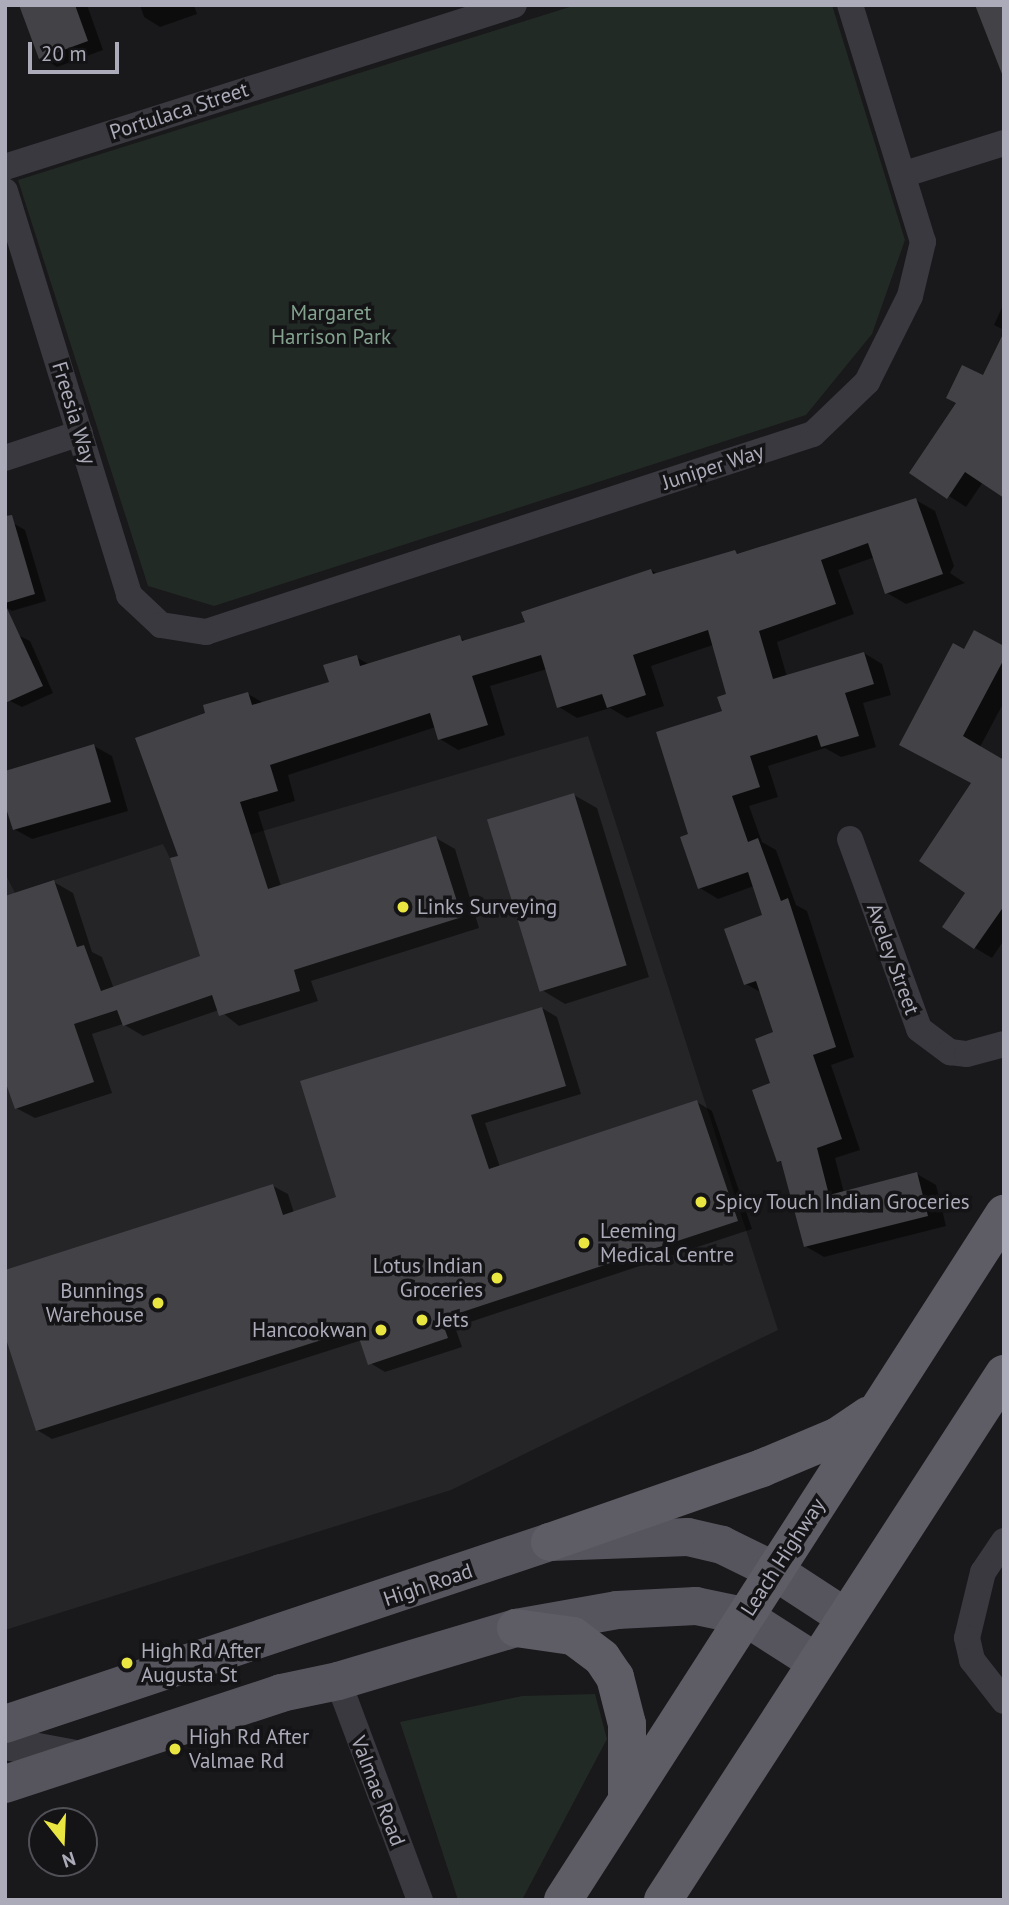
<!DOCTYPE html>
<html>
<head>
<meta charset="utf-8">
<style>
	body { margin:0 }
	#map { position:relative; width:1009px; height:1905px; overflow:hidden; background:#19181a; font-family:"PT Sans",sans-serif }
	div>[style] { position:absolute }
	.built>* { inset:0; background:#252427 }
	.green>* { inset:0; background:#222a25 }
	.shadow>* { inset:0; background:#0007 }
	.building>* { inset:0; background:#434247; transform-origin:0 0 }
	.minor>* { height:26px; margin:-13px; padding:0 13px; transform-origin:13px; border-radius:13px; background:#3a393f }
	.tertiary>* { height:33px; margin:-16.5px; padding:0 16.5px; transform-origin:16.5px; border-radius:16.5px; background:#3a393f }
	.primary>* { height:38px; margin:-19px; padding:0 19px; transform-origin:19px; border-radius:19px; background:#56555e }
	.trunk>* { height:38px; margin:-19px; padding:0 19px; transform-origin:19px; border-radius:19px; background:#5e5d66 }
	.dots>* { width:19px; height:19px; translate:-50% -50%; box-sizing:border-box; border:4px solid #141315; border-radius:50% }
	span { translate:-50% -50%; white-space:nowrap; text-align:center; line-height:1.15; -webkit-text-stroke:7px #141315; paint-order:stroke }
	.street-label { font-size:21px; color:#ababb9 }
	.park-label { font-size:21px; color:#83a38f }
	.poi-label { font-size:21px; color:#ababb9 }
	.left { translate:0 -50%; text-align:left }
	.right { translate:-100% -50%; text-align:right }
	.frame { position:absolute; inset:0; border:7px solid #ababb9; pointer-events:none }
	.north { position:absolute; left:28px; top:1807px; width:70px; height:70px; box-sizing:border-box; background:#141315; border:2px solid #505057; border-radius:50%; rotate:162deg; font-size:19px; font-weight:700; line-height:28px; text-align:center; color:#ababb9 }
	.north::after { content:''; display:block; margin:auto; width:24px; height:32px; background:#e9e541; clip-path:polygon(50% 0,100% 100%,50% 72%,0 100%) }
	.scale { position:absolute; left:28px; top:42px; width:91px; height:32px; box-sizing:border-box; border:4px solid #ababb9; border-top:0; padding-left:9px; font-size:21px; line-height:24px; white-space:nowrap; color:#ababb9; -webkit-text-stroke:5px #141315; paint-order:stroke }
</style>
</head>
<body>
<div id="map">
	<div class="built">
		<i style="clip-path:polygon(588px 736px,778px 1330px,451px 1490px,5px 1630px,5px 873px,15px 893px,163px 844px,170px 858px)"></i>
	</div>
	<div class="green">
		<i style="clip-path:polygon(576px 5px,832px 5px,905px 240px,872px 334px,806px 415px,214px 606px,148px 586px,18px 180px)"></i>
		<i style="clip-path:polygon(595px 1694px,607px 1739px,522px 1900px,458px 1900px,400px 1722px,522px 1696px)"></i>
	</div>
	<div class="shadow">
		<i style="clip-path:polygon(21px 5px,87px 5px,103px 50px,57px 67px,41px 57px)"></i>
		<i style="clip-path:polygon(140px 5px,194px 5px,197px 14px,160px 27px,144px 17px)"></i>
		<i style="clip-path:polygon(1004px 303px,1004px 330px,994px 325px)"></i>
		<i style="clip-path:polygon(984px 377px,983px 482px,966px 507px,911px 472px)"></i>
		<i style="clip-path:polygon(916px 500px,935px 511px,954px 566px,950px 573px,965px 583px,906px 604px,887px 593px,875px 557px,838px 570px,854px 614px,777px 642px,787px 677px,864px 653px,882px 664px,891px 695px,863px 703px,876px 747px,841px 757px,825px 748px,768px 766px,778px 797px,749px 806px,762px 842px,776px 850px,796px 905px,807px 911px,854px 1057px,831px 1065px,860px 1150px,835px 1158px,844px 1193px,917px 1174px,936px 1185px,946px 1226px,824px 1257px,805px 1246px,784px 1164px,779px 1161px,773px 1085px,775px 1033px,762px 993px,746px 984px,764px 916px,754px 886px,718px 899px,700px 888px,690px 835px,728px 695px,713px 645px,651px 666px,664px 706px,627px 718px,610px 708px,577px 718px,559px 707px,547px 669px,490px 686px,505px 735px,458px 750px,440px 739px,436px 727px,288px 775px,295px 801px,258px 812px,281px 886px,436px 838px,455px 849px,479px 928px,311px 981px,318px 1001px,239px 1026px,219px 1010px,143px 1036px,123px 1024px,92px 1034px,112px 1093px,35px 1118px,16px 1108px,54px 882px,73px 893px,92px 952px,102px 957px,114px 989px,202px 957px,180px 857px,207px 714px,248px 694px,264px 703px,331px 683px,356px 657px,370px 665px,459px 637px,467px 642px,527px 624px,651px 570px,658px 574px,735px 552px,740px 555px)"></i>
		<i style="clip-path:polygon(13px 523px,25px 530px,46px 601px,12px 611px,5px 607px,5px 525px)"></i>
		<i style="clip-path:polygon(18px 635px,30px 641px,53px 693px,22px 707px,10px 701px)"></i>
		<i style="clip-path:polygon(1004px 648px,1004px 702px,980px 747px,1004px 762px,1004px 940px,992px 958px,975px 948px,968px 892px,973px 783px,919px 755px,965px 651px)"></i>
		<i style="clip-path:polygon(94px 746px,112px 756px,128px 811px,32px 839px,14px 829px)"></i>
		<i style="clip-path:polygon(574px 795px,597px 808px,649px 977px,565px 1004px,542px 990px)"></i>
		<i style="clip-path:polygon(542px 1008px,557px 1017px,581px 1094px,485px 1123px,500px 1167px,697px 1102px,712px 1111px,752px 1229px,455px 1327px,462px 1347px,385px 1372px,370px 1363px,362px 1340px,52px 1439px,37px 1430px,273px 1186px,288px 1194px,294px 1213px,338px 1199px)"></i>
	</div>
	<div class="building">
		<i style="clip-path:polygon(19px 5px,75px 5px,88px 41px,39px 59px)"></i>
		<i style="clip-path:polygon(975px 5px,1004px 5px,1004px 74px,1002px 74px)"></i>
		<i style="clip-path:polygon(1004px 332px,1004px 498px,965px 472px,947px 499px,909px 473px,956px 403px,946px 398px,962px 365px,983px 375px)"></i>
		<i style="clip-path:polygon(916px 498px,943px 574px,885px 594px,868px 543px,821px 560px,836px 604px,759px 631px,773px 679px,864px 652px,874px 684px,845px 693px,859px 736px,821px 747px,817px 735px,750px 756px,760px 787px,732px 796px,748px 842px,758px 838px,781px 901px,788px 898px,836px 1047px,813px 1055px,842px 1139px,817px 1148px,829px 1195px,917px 1172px,928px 1216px,804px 1247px,781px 1161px,777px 1162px,752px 1090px,770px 1083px,755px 1039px,773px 1032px,756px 981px,744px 985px,724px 929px,762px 915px,748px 872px,698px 889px,680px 837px,688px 834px,656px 732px,722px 711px,717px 697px,726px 694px,708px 630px,633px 655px,646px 695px,607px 708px,602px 694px,557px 708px,541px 655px,472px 676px,488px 725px,438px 740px,430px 713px,270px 765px,278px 791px,240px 802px,268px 889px,436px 836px,462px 917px,294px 970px,300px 991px,219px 1016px,212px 995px,123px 1026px,117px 1010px,74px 1024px,94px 1082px,15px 1109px,5px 1081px,5px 896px,54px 880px,77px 947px,84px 945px,101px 991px,200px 956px,170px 858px,178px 856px,135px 738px,205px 713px,203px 705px,248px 692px,252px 705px,329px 682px,323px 665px,357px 655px,360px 666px,460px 635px,462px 641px,525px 622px,521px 612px,651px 569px,653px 574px,735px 550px,737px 554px)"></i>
		<i style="clip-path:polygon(12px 515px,35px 594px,5px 603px,5px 516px)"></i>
		<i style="clip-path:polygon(5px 604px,43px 686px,5px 703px)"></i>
		<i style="clip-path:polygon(974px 630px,1004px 646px,1004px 659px,963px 736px,1004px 760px,1004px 906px,974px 949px,942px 927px,965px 893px,919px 861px,971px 783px,899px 745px,953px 643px,964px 649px)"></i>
		<i style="clip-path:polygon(94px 744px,111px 802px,13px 830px,5px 805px,5px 771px)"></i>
		<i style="left:574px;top:793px;width:180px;height:91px;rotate:73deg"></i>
		<i style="clip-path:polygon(542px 1007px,566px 1086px,471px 1115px,489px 1169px,697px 1100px,738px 1221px,441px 1319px,448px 1338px,368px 1365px,356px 1329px,36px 1431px,5px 1336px,5px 1270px,273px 1184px,283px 1215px,336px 1197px,300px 1081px)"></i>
	</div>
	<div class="minor">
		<i style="left:5px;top:167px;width:534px;rotate:-17.65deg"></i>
		<i style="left:905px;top:174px;width:104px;rotate:-17.4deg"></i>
		<i style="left:5px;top:191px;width:423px;rotate:72.9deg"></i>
		<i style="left:129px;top:595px;width:44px;rotate:43.2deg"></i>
		<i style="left:161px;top:625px;width:46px;rotate:8.8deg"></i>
		<i style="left:206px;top:632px;width:638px;rotate:-18.07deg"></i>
		<i style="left:813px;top:434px;width:75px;rotate:-43.9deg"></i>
		<i style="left:867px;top:382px;width:96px;rotate:-63.4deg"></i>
		<i style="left:910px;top:296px;width:56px;rotate:-76.5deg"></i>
		<i style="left:923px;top:242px;width:248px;rotate:-107.1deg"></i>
		<i style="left:5px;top:458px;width:79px;rotate:-18.4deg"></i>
		<i style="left:850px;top:839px;width:202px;rotate:70deg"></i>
		<i style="left:919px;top:1029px;width:39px;rotate:37deg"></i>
		<i style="left:950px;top:1052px;width:17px;rotate:7deg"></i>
		<i style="left:967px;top:1054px;width:38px;rotate:-15deg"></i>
		<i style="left:1004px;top:1541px;width:37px;rotate:124deg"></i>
		<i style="left:983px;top:1572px;width:68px;rotate:103.6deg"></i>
		<i style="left:967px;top:1638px;width:23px;rotate:77deg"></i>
		<i style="left:972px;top:1660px;width:52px;rotate:52deg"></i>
		<i style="left:338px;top:1681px;width:234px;rotate:69.5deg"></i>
	</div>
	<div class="tertiary">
		<i style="left:5px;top:1743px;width:82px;rotate:10.5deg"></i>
	</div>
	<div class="primary">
		<i style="left:5px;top:1724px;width:575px;rotate:-18.47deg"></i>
		<i style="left:550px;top:1542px;width:138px;rotate:-2.1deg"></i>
		<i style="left:688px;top:1537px;width:35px;rotate:13deg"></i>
		<i style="left:722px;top:1545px;width:57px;rotate:26.1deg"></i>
		<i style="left:773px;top:1570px;width:86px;rotate:33.1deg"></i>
		<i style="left:5px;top:1784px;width:291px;rotate:-18.2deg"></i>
		<i style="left:281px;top:1693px;width:58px;rotate:-11.9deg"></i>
		<i style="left:338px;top:1681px;width:186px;rotate:-16.6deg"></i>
		<i style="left:516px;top:1628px;width:103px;rotate:-10.1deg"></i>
		<i style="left:617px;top:1610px;width:79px;rotate:-2.9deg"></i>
		<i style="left:696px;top:1606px;width:49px;rotate:11.8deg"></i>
		<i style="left:744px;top:1616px;width:83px;rotate:32.7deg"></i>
	</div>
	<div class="trunk">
		<i style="left:550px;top:1542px;width:225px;rotate:-19.2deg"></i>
		<i style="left:762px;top:1468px;width:82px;rotate:-22.8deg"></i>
		<i style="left:838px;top:1436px;width:37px;rotate:-34deg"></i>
		<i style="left:516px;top:1628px;width:58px;rotate:8deg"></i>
		<i style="left:573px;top:1636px;width:36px;rotate:37deg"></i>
		<i style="left:602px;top:1658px;width:23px;rotate:56deg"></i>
		<i style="left:615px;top:1677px;width:49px;rotate:75.7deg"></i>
		<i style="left:627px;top:1724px;width:74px;rotate:90deg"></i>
		<i style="left:563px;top:1900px;width:816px;rotate:-57.26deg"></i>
		<i style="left:663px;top:1900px;width:627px;rotate:-57.05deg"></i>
	</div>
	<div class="dots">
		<i style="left:403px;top:907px;background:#e9e541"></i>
		<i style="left:701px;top:1202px;background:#e9e541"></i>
		<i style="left:584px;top:1243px;background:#e9e541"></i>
		<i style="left:497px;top:1278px;background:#e9e541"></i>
		<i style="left:158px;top:1303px;background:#e9e541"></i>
		<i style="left:422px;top:1320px;background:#e9e541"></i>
		<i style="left:381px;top:1330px;background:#e9e541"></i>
		<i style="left:127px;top:1663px;background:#e9e541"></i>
		<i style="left:175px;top:1749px;background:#e9e541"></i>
	</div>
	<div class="street-label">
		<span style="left:179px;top:111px;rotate:-18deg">Portulaca Street</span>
		<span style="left:74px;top:413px;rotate:73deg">Freesia Way</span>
		<span style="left:713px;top:467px;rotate:-18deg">Juniper Way</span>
		<span style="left:893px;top:959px;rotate:70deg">Aveley Street</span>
		<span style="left:783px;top:1557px;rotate:-57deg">Leach Highway</span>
		<span style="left:428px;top:1585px;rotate:-19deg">High Road</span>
		<span style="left:378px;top:1791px;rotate:69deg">Valmae Road</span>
	</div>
	<div class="park-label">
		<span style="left:331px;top:325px">Margaret<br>Harrison Park</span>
	</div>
	<div class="poi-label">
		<span class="left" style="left:417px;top:907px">Links Surveying</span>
		<span class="left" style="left:715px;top:1202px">Spicy Touch Indian Groceries</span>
		<span class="left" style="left:600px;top:1243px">Leeming<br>Medical Centre</span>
		<span class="right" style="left:483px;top:1278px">Lotus Indian<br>Groceries</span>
		<span class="right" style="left:144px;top:1303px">Bunnings<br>Warehouse</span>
		<span class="left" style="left:436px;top:1320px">Jets</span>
		<span class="right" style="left:367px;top:1330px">Hancookwan</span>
		<span class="left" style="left:141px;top:1663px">High Rd After<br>Augusta St</span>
		<span class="left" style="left:189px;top:1749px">High Rd After<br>Valmae Rd</span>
	</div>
	<div class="frame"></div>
	<div class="north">N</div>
	<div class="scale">20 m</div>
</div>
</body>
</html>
